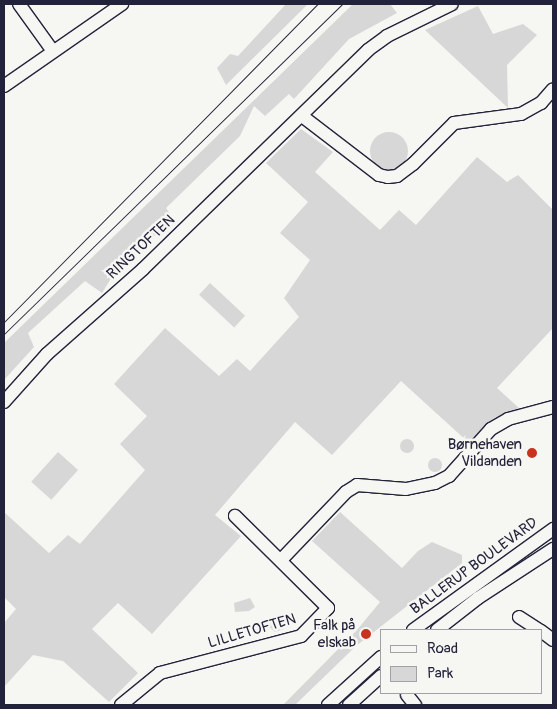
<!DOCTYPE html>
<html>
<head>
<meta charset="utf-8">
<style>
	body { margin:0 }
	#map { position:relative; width:557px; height:709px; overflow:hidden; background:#f6f6f2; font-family:Pangolin,sans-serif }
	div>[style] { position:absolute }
	.green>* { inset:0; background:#d7d7d7; transform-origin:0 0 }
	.round { border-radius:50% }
	.roads { filter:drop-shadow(1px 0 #22223b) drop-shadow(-1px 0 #22223b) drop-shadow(0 1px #22223b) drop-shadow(0 -1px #22223b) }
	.minor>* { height:12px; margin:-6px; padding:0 6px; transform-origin:6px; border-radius:6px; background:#f6f6f2 }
	.tram>* { height:1px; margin:-0.5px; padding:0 0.5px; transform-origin:0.5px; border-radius:0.5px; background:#22223b }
	.dots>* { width:14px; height:14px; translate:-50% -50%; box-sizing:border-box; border:2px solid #f6f6f2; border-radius:50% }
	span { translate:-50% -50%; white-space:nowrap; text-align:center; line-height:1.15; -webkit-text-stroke:5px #f6f6f2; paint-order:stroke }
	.street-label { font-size:15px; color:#22223b }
	.poi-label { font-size:15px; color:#22223b }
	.right { translate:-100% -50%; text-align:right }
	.frame { position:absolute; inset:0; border:5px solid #22223b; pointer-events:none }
	.legend { position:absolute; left:380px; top:629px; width:162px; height:65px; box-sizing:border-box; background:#f6f6f2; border:1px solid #a1a1a9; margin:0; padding:6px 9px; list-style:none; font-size:15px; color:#22223b }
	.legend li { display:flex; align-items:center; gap:10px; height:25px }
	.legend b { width:25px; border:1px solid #a1a1a9 }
</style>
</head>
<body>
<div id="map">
	<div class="green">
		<i style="clip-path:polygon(286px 4px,308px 4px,226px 85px,217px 68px,230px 54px,238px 56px)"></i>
		<i style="clip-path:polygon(353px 4px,390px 4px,397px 13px,349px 39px,294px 99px,289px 94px,265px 116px,254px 106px,240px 136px,166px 208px,173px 218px,112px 277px,102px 293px,85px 281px,28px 333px,34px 347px,4px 380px,4px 343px)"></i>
		<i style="clip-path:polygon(478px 6px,493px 34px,523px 24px,537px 35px,507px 65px,508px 108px,425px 30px)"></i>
		<i style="clip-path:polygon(301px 129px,333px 152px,315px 172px,380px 230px,399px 210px,416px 225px,477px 157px,507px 182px,518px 175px,553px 210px,553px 328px,497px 388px,520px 409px,494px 418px,469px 443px,401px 381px,332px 455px,295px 422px,215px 515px,241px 536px,152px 634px,118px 603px,92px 629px,138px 673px,109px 702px,63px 661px,33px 655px,4px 687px,4px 623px,16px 609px,4px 597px,4px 512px,49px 553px,68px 535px,80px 544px,145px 470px,120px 444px,147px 416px,114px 384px,165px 328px,219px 376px,237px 359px,250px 371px,299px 317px,284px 298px,310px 260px,280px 233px,308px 202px,266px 163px)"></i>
		<i class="round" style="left:370px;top:132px;width:38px;height:38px"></i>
		<i style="left:210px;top:283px;width:48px;height:16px;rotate:43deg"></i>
		<i class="round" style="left:400px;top:439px;width:14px;height:14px"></i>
		<i style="left:58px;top:452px;width:27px;height:40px;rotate:42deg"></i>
		<i class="round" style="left:428px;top:458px;width:14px;height:14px"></i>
		<i style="clip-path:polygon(340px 512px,402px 568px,418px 551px,432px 542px,462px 555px,462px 563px,356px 646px,295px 705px,283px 705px,357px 630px,380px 602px,312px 541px)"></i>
		<i style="clip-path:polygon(250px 598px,255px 607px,249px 611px,235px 612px,234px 603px)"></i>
		<i style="clip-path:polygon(272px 618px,284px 629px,275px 632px,266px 624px)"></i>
	</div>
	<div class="roads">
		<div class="minor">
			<i style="left:19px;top:4px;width:57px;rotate:54.3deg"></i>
			<i style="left:4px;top:86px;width:144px;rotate:-34.8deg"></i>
			<i style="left:302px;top:116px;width:97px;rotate:37.5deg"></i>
			<i style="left:379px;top:175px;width:9px;rotate:13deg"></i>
			<i style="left:388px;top:177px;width:9px;rotate:-6deg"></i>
			<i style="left:397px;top:176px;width:20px;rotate:-37deg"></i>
			<i style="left:413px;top:164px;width:58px;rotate:-45deg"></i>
			<i style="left:454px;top:123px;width:68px;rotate:-7.7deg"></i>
			<i style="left:521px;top:114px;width:23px;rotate:-29deg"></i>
			<i style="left:541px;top:103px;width:18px;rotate:-49deg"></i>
			<i style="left:4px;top:402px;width:64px;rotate:-48.1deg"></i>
			<i style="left:47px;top:354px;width:128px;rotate:-41.5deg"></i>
			<i style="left:143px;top:269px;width:314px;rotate:-44.2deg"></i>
			<i style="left:368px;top:50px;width:24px;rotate:-36deg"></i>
			<i style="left:387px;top:36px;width:72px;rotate:-26.2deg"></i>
			<i style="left:281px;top:560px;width:94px;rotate:-46.3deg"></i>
			<i style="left:346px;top:492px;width:13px;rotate:-32deg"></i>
			<i style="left:357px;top:485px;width:49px;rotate:4.7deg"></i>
			<i style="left:406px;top:489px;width:30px;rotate:-12deg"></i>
			<i style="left:435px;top:483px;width:16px;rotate:-27deg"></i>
			<i style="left:449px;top:476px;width:63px;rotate:-48.2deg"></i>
			<i style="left:491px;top:429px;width:20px;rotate:-30deg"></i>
			<i style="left:508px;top:419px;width:47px;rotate:-14.9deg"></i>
			<i style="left:519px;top:617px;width:24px;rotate:33deg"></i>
			<i style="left:413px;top:630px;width:173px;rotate:-35.8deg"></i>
			<i style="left:437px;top:630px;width:52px;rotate:-38deg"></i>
			<i style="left:478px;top:598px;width:90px;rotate:-33.2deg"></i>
			<i style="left:541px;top:631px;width:15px;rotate:37deg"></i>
			<i style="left:407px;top:695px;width:13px;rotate:51deg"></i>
			<i style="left:121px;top:705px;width:50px;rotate:-39.4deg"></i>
			<i style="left:160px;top:673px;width:146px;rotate:-14.7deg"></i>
			<i style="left:301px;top:636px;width:39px;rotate:-46deg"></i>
			<i style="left:328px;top:608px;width:131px;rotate:-135.3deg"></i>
			<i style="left:328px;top:705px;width:72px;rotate:-42.2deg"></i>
			<i style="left:349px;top:705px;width:43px;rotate:-42.2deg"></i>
		</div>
	</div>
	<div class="tram">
		<i style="left:4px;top:322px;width:447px;rotate:-45.4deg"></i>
		<i style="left:4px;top:334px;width:472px;rotate:-44.3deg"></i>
	</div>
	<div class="dots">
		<i style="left:532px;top:453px;background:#c8321e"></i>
		<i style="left:366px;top:634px;background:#c8321e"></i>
	</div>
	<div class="street-label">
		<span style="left:141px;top:247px;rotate:-43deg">RINGTOFTEN</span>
		<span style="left:474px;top:566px;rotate:-36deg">BALLERUP BOULEVARD</span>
		<span style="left:252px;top:631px;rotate:-16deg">LILLETOFTEN</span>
	</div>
	<div class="poi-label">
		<span class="right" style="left:522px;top:453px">Børnehaven<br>Vildanden</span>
		<span class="right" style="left:356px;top:634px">Falk på<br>elskab</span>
	</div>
	<div class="frame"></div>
	<ul class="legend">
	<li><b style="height:6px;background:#f6f6f2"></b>Road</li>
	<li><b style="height:14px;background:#d7d7d7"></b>Park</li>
	</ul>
</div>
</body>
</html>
